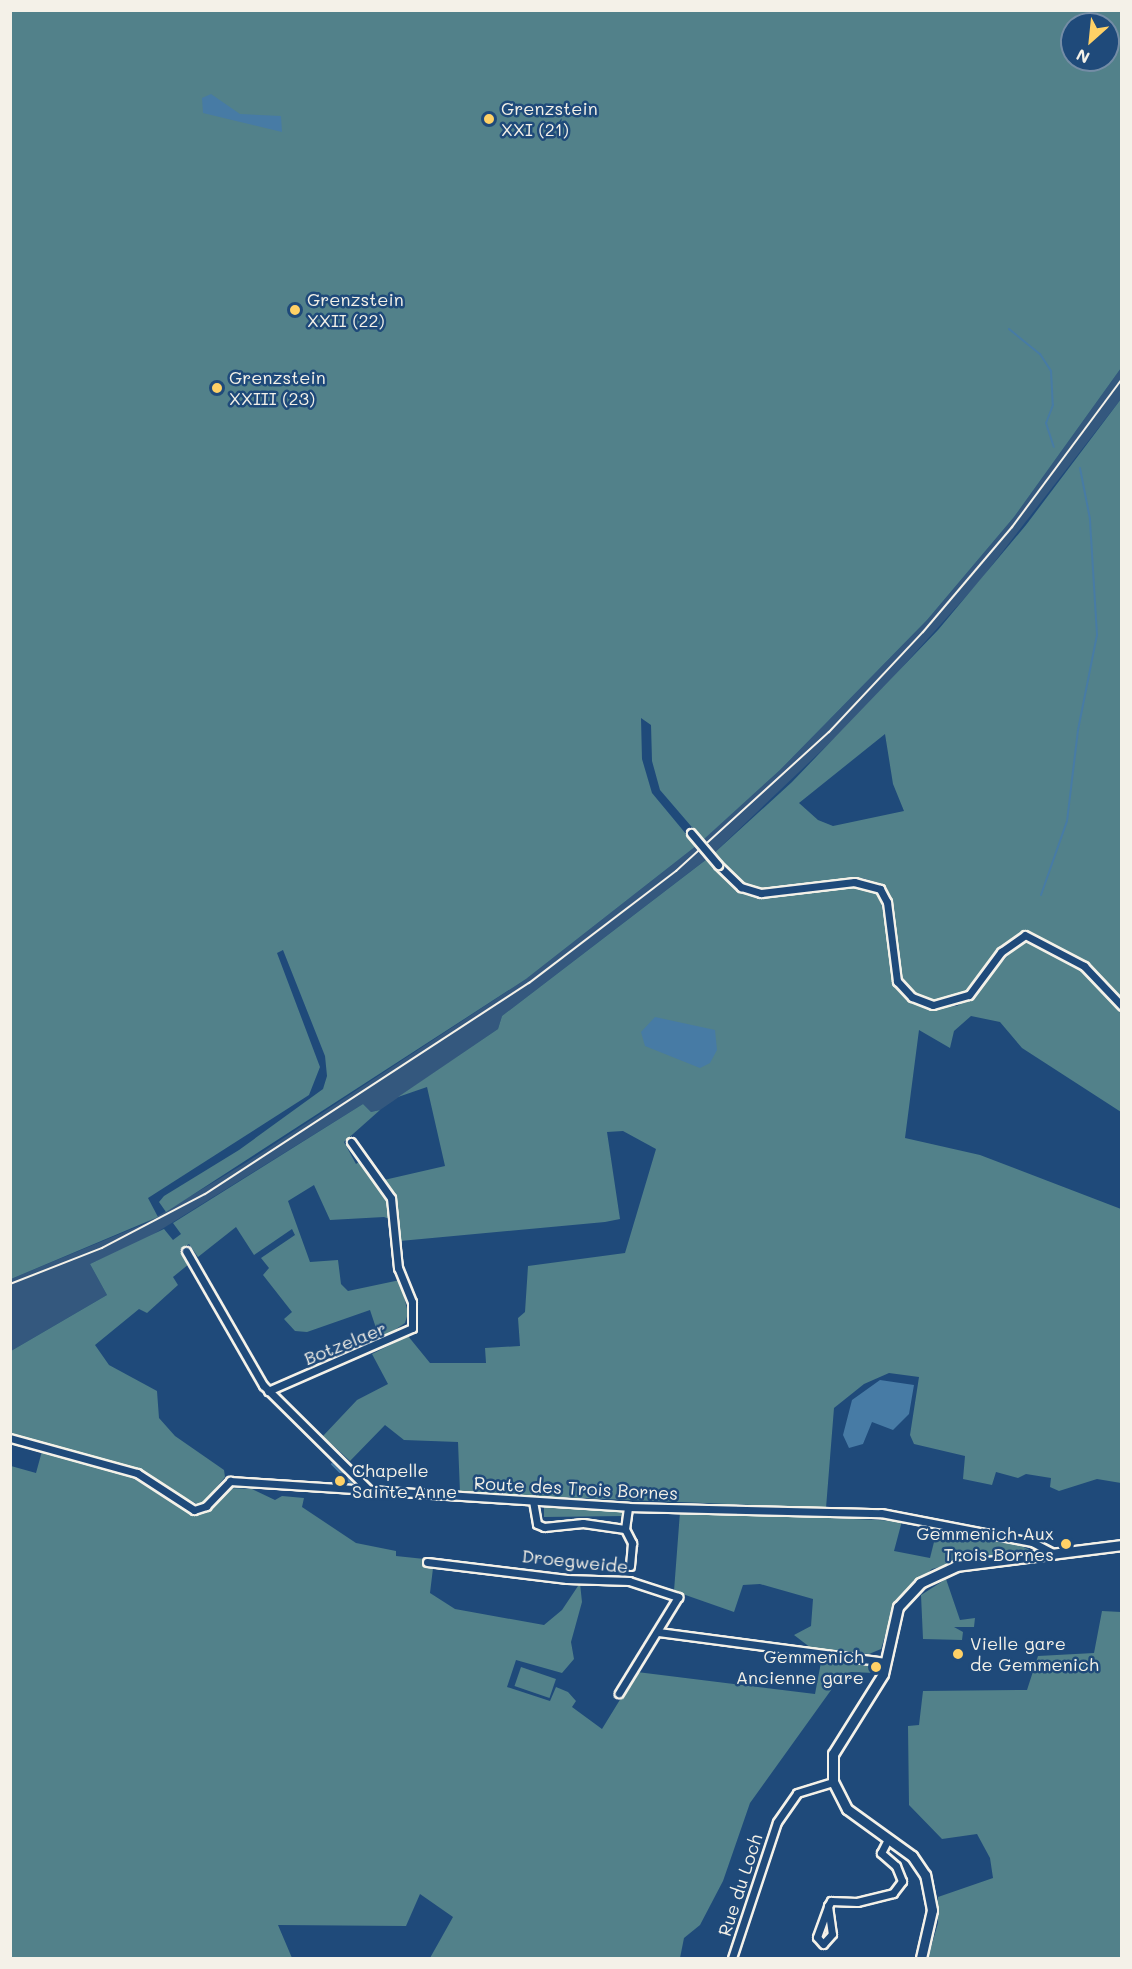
<!DOCTYPE html>
<html>
<head>
<meta charset="utf-8">
<style>
	body { margin:0 }
	#map { position:relative; width:1132px; height:1969px; overflow:hidden; background:#1f4a7a; font-family:Mali,sans-serif }
	div>[style] { position:absolute }
	.built>* { inset:0; background:#34587e }
	.green>* { inset:0; background:#52818a; transform-origin:0 0 }
	.water>* { inset:0; background:#477ba5 }
	.stream>* { height:2px; margin:-1px; padding:0 1px; transform-origin:1px; border-radius:1px; background:#477ba5 }
	.roads { filter:drop-shadow(2px 0 #f4f1e8) drop-shadow(-2px 0 #f4f1e8) drop-shadow(0 2px #f4f1e8) drop-shadow(0 -2px #f4f1e8) }
	.minor>* { height:7px; margin:-3.5px; padding:0 3.5px; transform-origin:3.5px; border-radius:3.5px; background:#1f4a7a }
	.secondary>* { height:9px; margin:-4.5px; padding:0 4.5px; transform-origin:4.5px; border-radius:4.5px; background:#1f4a7a }
	.rail>* { height:2px; margin:-1px; padding:0 1px; transform-origin:1px; border-radius:1px; background:#f4f1e8 }
	.bridges { filter:drop-shadow(2px 0 #f4f1e8) drop-shadow(-2px 0 #f4f1e8) drop-shadow(0 2px #f4f1e8) drop-shadow(0 -2px #f4f1e8) }
	.minor-bridge>* { height:7px; margin:-3.5px; padding:0 3.5px; transform-origin:3.5px; border-radius:3.5px; background:#1f4a7a }
	.dots>* { width:16px; height:16px; translate:-50% -50%; box-sizing:border-box; border:3px solid #1f4a7a; border-radius:50% }
	span { translate:-50% -50%; white-space:nowrap; text-align:center; line-height:1.15; -webkit-text-stroke:5px #1f4a7a; paint-order:stroke }
	.poi-label { font-size:18px; color:#f4f1e8 }
	.left { translate:0 -50%; text-align:left }
	.right { translate:-100% -50%; text-align:right }
	.street-label { font-size:18px; color:#f4f1e8 }
	.frame { position:absolute; inset:0; border:12px solid #f4f1e8; pointer-events:none }
	.north { position:absolute; left:1060px; top:12px; width:60px; height:60px; box-sizing:border-box; background:#1f4a7a; border:2px solid #748da6; border-radius:50%; rotate:207deg; font-size:16px; font-weight:700; line-height:24px; text-align:center; color:#f4f1e8 }
	.north::after { content:''; display:block; margin:auto; width:21px; height:27px; background:#ffd166; clip-path:polygon(50% 0,100% 100%,50% 72%,0 100%) }
</style>
</head>
<body>
<div id="map">
	<div class="built">
		<i style="clip-path:polygon(1121px 368px,1121px 399px,979px 582px,861px 713px,712px 855px,502px 1016px,498px 1029px,380px 1110px,371px 1112px,363px 1104px,146px 1239px,90px 1264px,107px 1295px,11px 1351px,11px 1279px,146px 1223px,247px 1162px,526px 979px,696px 846px,780px 770px,927px 620px,1014px 517px)"></i>
	</div>
	<div class="green">
		<i style="clip-path:polygon(evenodd,11px 11px,1121px 11px,1121px 368px,1014px 517px,927px 620px,780px 770px,703px 840px,660px 790px,652px 761px,651px 725px,641px 718px,642px 759px,652px 793px,696px 846px,526px 979px,166px 1212px,159px 1202px,164px 1196px,239px 1150px,323px 1089px,327px 1076px,325px 1056px,283px 950px,277px 953px,320px 1067px,309px 1095px,148px 1198px,158px 1217px,11px 1279px,11px 11px,1072px 24px,1108px 24px,1108px 60px,1072px 60px,1072px 24px)"></i>
		<i style="clip-path:polygon(evenodd,1121px 399px,1121px 1003px,1087px 964px,1031px 932px,1002px 945px,968px 992px,934px 1002px,913px 995px,899px 981px,890px 901px,879px 883px,862px 878px,761px 892px,743px 885px,712px 855px,792px 782px,938px 630px,1026px 525px,1121px 399px,885px 734px,893px 784px,904px 811px,833px 826px,818px 820px,799px 803px,885px 734px)"></i>
		<i style="clip-path:polygon(707px 859px,750px 894px,860px 885px,879px 892px,899px 990px,934px 1007px,957px 1006px,969px 998px,1023px 939px,1037px 940px,1083px 968px,1121px 1009px,1121px 1112px,1022px 1048px,1000px 1022px,971px 1016px,954px 1031px,950px 1048px,919px 1030px,905px 1138px,980px 1155px,1121px 1209px,1121px 1483px,1097px 1479px,1059px 1491px,1050px 1487px,1051px 1478px,1026px 1474px,1018px 1478px,996px 1472px,992px 1485px,963px 1479px,965px 1456px,914px 1444px,910px 1435px,919px 1377px,889px 1373px,864px 1384px,834px 1408px,826px 1508px,460px 1493px,458px 1442px,404px 1440px,385px 1425px,350px 1461px,323px 1436px,357px 1400px,388px 1384px,372px 1354px,408px 1336px,430px 1363px,486px 1363px,485px 1348px,520px 1346px,518px 1318px,525px 1312px,528px 1266px,625px 1253px,656px 1149px,623px 1131px,607px 1132px,620px 1219px,605px 1222px,400px 1241px,398px 1222px,384px 1217px,330px 1220px,314px 1185px,288px 1201px,310px 1262px,338px 1260px,341px 1284px,348px 1291px,400px 1280px,408px 1313px,405px 1323px,380px 1340px,370px 1310px,307px 1332px,295px 1331px,284px 1319px,292px 1312px,263px 1275px,269px 1268px,261px 1258px,295px 1235px,292px 1229px,254px 1255px,236px 1227px,198px 1257px,189px 1244px,180px 1250px,189px 1264px,173px 1277px,178px 1285px,147px 1313px,139px 1309px,95px 1345px,109px 1365px,157px 1391px,159px 1418px,175px 1436px,224px 1470px,225px 1477px,201px 1506px,130px 1468px,11px 1435px,11px 1351px,107px 1295px,90px 1264px,164px 1229px,173px 1240px,181px 1234px,173px 1223px,363px 1104px,371px 1112px,380px 1110px,344px 1142px,356px 1164px,366px 1157px,384px 1180px,445px 1166px,427px 1087px,398px 1097px,498px 1029px,502px 1016px)"></i>
		<i style="clip-path:polygon(42px 1451px,124px 1473px,198px 1516px,227px 1488px,252px 1489px,275px 1500px,282px 1496px,304px 1498px,302px 1507px,356px 1543px,396px 1551px,396px 1556px,434px 1560px,430px 1593px,455px 1609px,544px 1625px,562px 1610px,580px 1583px,582px 1602px,571px 1642px,574px 1659px,562px 1673px,516px 1660px,507px 1687px,550px 1701px,556px 1687px,568px 1692px,576px 1701px,572px 1707px,602px 1729px,637px 1672px,815px 1694px,822px 1657px,869px 1663px,874px 1673px,851px 1672px,839px 1679px,750px 1803px,723px 1881px,700px 1925px,684px 1938px,680px 1958px,430px 1958px,453px 1917px,420px 1894px,406px 1926px,278px 1925px,292px 1958px,11px 1958px,11px 1466px,36px 1473px)"></i>
		<i style="clip-path:polygon(544px 1507px,621px 1511px,624px 1516px,544px 1517px)"></i>
		<i style="clip-path:polygon(680px 1512px,902px 1521px,894px 1551px,930px 1558px,936px 1534px,1017px 1544px,1030px 1550px,978px 1557px,932px 1569px,896px 1601px,881px 1649px,869px 1654px,832px 1651px,811px 1648px,794px 1635px,811px 1626px,813px 1599px,760px 1584px,743px 1585px,734px 1612px,674px 1591px)"></i>
		<i style="clip-path:polygon(946px 1579px,960px 1620px,975px 1618px,974px 1627px,954px 1627px,963px 1632px,962px 1640px,923px 1639px,921px 1595px)"></i>
		<i style="clip-path:polygon(1102px 1611px,1121px 1612px,1121px 1958px,928px 1958px,938px 1923px,938px 1897px,993px 1878px,990px 1858px,977px 1834px,942px 1839px,909px 1805px,908px 1726px,919px 1725px,923px 1691px,1027px 1690px,1038px 1656px,1094px 1653px)"></i>
		<i style="left:521px;top:1667px;width:37px;height:20px;rotate:19deg"></i>
	</div>
	<div class="water">
		<i style="clip-path:polygon(211px 94px,240px 114px,281px 116px,282px 132px,203px 113px,202px 98px)"></i>
		<i style="clip-path:polygon(655px 1017px,715px 1030px,717px 1050px,710px 1063px,700px 1068px,645px 1046px,641px 1032px)"></i>
		<i style="clip-path:polygon(880px 1380px,914px 1385px,909px 1414px,893px 1430px,872px 1422px,863px 1444px,849px 1448px,843px 1435px,852px 1400px)"></i>
	</div>
	<div class="stream">
		<i style="left:1009px;top:329px;width:40px;rotate:39deg"></i>
		<i style="left:1040px;top:354px;width:20px;rotate:57deg"></i>
		<i style="left:1051px;top:371px;width:34px;rotate:87deg"></i>
		<i style="left:1053px;top:405px;width:19px;rotate:111deg"></i>
		<i style="left:1046px;top:423px;width:25px;rotate:72deg"></i>
		<i style="left:1041px;top:895px;width:78px;rotate:-70.6deg"></i>
		<i style="left:1067px;top:821px;width:92px;rotate:-83.1deg"></i>
		<i style="left:1078px;top:730px;width:97px;rotate:-78.7deg"></i>
		<i style="left:1097px;top:635px;width:116px;rotate:-93.5deg"></i>
		<i style="left:1090px;top:519px;width:52px;rotate:-101.1deg"></i>
		<i style="left:332px;top:1464px;width:30px;rotate:45deg"></i>
	</div>
	<div class="roads">
		<div class="minor">
			<i style="left:718px;top:865px;width:32px;rotate:44deg"></i>
			<i style="left:741px;top:887px;width:21px;rotate:17deg"></i>
			<i style="left:761px;top:893px;width:94px;rotate:-6.7deg"></i>
			<i style="left:854px;top:882px;width:27px;rotate:15deg"></i>
			<i style="left:880px;top:889px;width:15px;rotate:62deg"></i>
			<i style="left:887px;top:902px;width:80px;rotate:82.8deg"></i>
			<i style="left:897px;top:981px;width:22px;rotate:47deg"></i>
			<i style="left:912px;top:997px;width:22px;rotate:21deg"></i>
			<i style="left:933px;top:1005px;width:37px;rotate:-16deg"></i>
			<i style="left:969px;top:995px;width:54px;rotate:-53.3deg"></i>
			<i style="left:1001px;top:952px;width:29px;rotate:-35deg"></i>
			<i style="left:1025px;top:935px;width:67px;rotate:27.7deg"></i>
			<i style="left:1084px;top:966px;width:55px;rotate:46.5deg"></i>
			<i style="left:186px;top:1251px;width:155px;rotate:60.1deg"></i>
			<i style="left:263px;top:1385px;width:153px;rotate:44.7deg"></i>
			<i style="left:268px;top:1391px;width:157px;rotate:-23.6deg"></i>
			<i style="left:412px;top:1328px;width:26px;rotate:-90deg"></i>
			<i style="left:412px;top:1302px;width:37px;rotate:-112deg"></i>
			<i style="left:398px;top:1268px;width:70px;rotate:-95.7deg"></i>
			<i style="left:391px;top:1198px;width:69px;rotate:-125.5deg"></i>
			<i style="left:10px;top:1438px;width:132px;rotate:15.4deg"></i>
			<i style="left:137px;top:1473px;width:68px;rotate:33deg"></i>
			<i style="left:194px;top:1510px;width:13px;rotate:-18deg"></i>
			<i style="left:206px;top:1506px;width:35px;rotate:-46deg"></i>
			<i style="left:230px;top:1481px;width:399px;rotate:3.7deg"></i>
			<i style="left:628px;top:1507px;width:253px;rotate:1.4deg"></i>
			<i style="left:881px;top:1513px;width:154px;rotate:10.9deg"></i>
			<i style="left:1032px;top:1542px;width:26px;rotate:28deg"></i>
			<i style="left:533px;top:1501px;width:23px;rotate:80deg"></i>
			<i style="left:537px;top:1524px;width:8px;rotate:23deg"></i>
			<i style="left:544px;top:1527px;width:39px;rotate:-6deg"></i>
			<i style="left:583px;top:1523px;width:42px;rotate:8.1deg"></i>
			<i style="left:625px;top:1529px;width:22px;rotate:-82deg"></i>
			<i style="left:625px;top:1529px;width:16px;rotate:63deg"></i>
			<i style="left:632px;top:1543px;width:23px;rotate:95deg"></i>
			<i style="left:427px;top:1562px;width:141px;rotate:6.9deg"></i>
			<i style="left:567px;top:1579px;width:62px;rotate:1.8deg"></i>
			<i style="left:629px;top:1581px;width:52px;rotate:18.1deg"></i>
			<i style="left:678px;top:1597px;width:113px;rotate:121.6deg"></i>
			<i style="left:658px;top:1632px;width:230px;rotate:7.5deg"></i>
			<i style="left:828px;top:1906px;width:28px;rotate:82deg"></i>
			<i style="left:832px;top:1934px;width:13px;rotate:132deg"></i>
			<i style="left:823px;top:1944px;width:9px;rotate:-131deg"></i>
			<i style="left:817px;top:1937px;width:33px;rotate:-70deg"></i>
			<i style="left:828px;top:1906px;width:6px;rotate:-59deg"></i>
			<i style="left:831px;top:1901px;width:26px;rotate:2deg"></i>
			<i style="left:857px;top:1902px;width:37px;rotate:-14deg"></i>
			<i style="left:893px;top:1893px;width:15px;rotate:-53deg"></i>
			<i style="left:902px;top:1881px;width:16px;rotate:-112deg"></i>
			<i style="left:896px;top:1866px;width:20px;rotate:-139deg"></i>
			<i style="left:881px;top:1853px;width:16px;rotate:-63deg"></i>
			<i style="left:732px;top:1958px;width:143px;rotate:-71.7deg"></i>
			<i style="left:777px;top:1822px;width:35px;rotate:-55deg"></i>
			<i style="left:797px;top:1793px;width:38px;rotate:-17deg"></i>
		</div>
		<div class="secondary">
			<i style="left:921px;top:1958px;width:49px;rotate:-77.1deg"></i>
			<i style="left:932px;top:1910px;width:36px;rotate:-101deg"></i>
			<i style="left:925px;top:1875px;width:23px;rotate:-124deg"></i>
			<i style="left:912px;top:1856px;width:80px;rotate:-144.1deg"></i>
			<i style="left:847px;top:1809px;width:30px;rotate:-117deg"></i>
			<i style="left:833px;top:1782px;width:28px;rotate:-90deg"></i>
			<i style="left:833px;top:1754px;width:94px;rotate:-58deg"></i>
			<i style="left:883px;top:1674px;width:69px;rotate:-77.4deg"></i>
			<i style="left:898px;top:1607px;width:33px;rotate:-47deg"></i>
			<i style="left:920px;top:1583px;width:40px;rotate:-25deg"></i>
			<i style="left:956px;top:1566px;width:167px;rotate:-7.2deg"></i>
		</div>
	</div>
	<div class="rail">
		<i style="left:10px;top:1284px;width:99px;rotate:-21.4deg"></i>
		<i style="left:102px;top:1248px;width:116px;rotate:-27.7deg"></i>
		<i style="left:205px;top:1194px;width:387px;rotate:-33.1deg"></i>
		<i style="left:529px;top:983px;width:185px;rotate:-37.3deg"></i>
		<i style="left:676px;top:871px;width:207px;rotate:-42.3deg"></i>
		<i style="left:829px;top:732px;width:137px;rotate:-46.8deg"></i>
		<i style="left:923px;top:632px;width:138px;rotate:-49.7deg"></i>
		<i style="left:1012px;top:527px;width:184px;rotate:-53.4deg"></i>
	</div>
	<div class="bridges">
		<div class="minor-bridge">
			<i style="left:691px;top:833px;width:42px;rotate:49.8deg"></i>
		</div>
	</div>
	<div class="dots">
		<i style="left:489px;top:119px;background:#ffd166"></i>
		<i style="left:295px;top:310px;background:#ffd166"></i>
		<i style="left:217px;top:388px;background:#ffd166"></i>
		<i style="left:340px;top:1481px;background:#ffd166"></i>
		<i style="left:1066px;top:1544px;background:#ffd166"></i>
		<i style="left:958px;top:1654px;background:#ffd166"></i>
		<i style="left:876px;top:1667px;background:#ffd166"></i>
	</div>
	<div class="poi-label">
		<span class="left" style="left:501px;top:119px">Grenzstein<br>XXI (21)</span>
		<span class="left" style="left:307px;top:310px">Grenzstein<br>XXII (22)</span>
		<span class="left" style="left:229px;top:388px">Grenzstein<br>XXIII (23)</span>
		<span class="left" style="left:352px;top:1481px">Chapelle<br>Sainte Anne</span>
		<span class="right" style="left:1054px;top:1544px">Gemmenich Aux<br>Trois Bornes</span>
		<span class="left" style="left:970px;top:1654px">Vielle gare<br>de Gemmenich</span>
		<span class="right" style="left:864px;top:1667px">Gemmenich<br>Ancienne gare</span>
	</div>
	<div class="street-label">
		<span style="left:345px;top:1343px;rotate:-22deg">Botzelaer</span>
		<span style="left:576px;top:1488px;rotate:3deg">Route des Trois Bornes</span>
		<span style="left:575px;top:1561px;rotate:6deg">Droegweide</span>
		<span style="left:740px;top:1885px;rotate:-72deg">Rue du Loch</span>
	</div>
	<div class="frame"></div>
	<div class="north">N</div>
</div>
</body>
</html>
